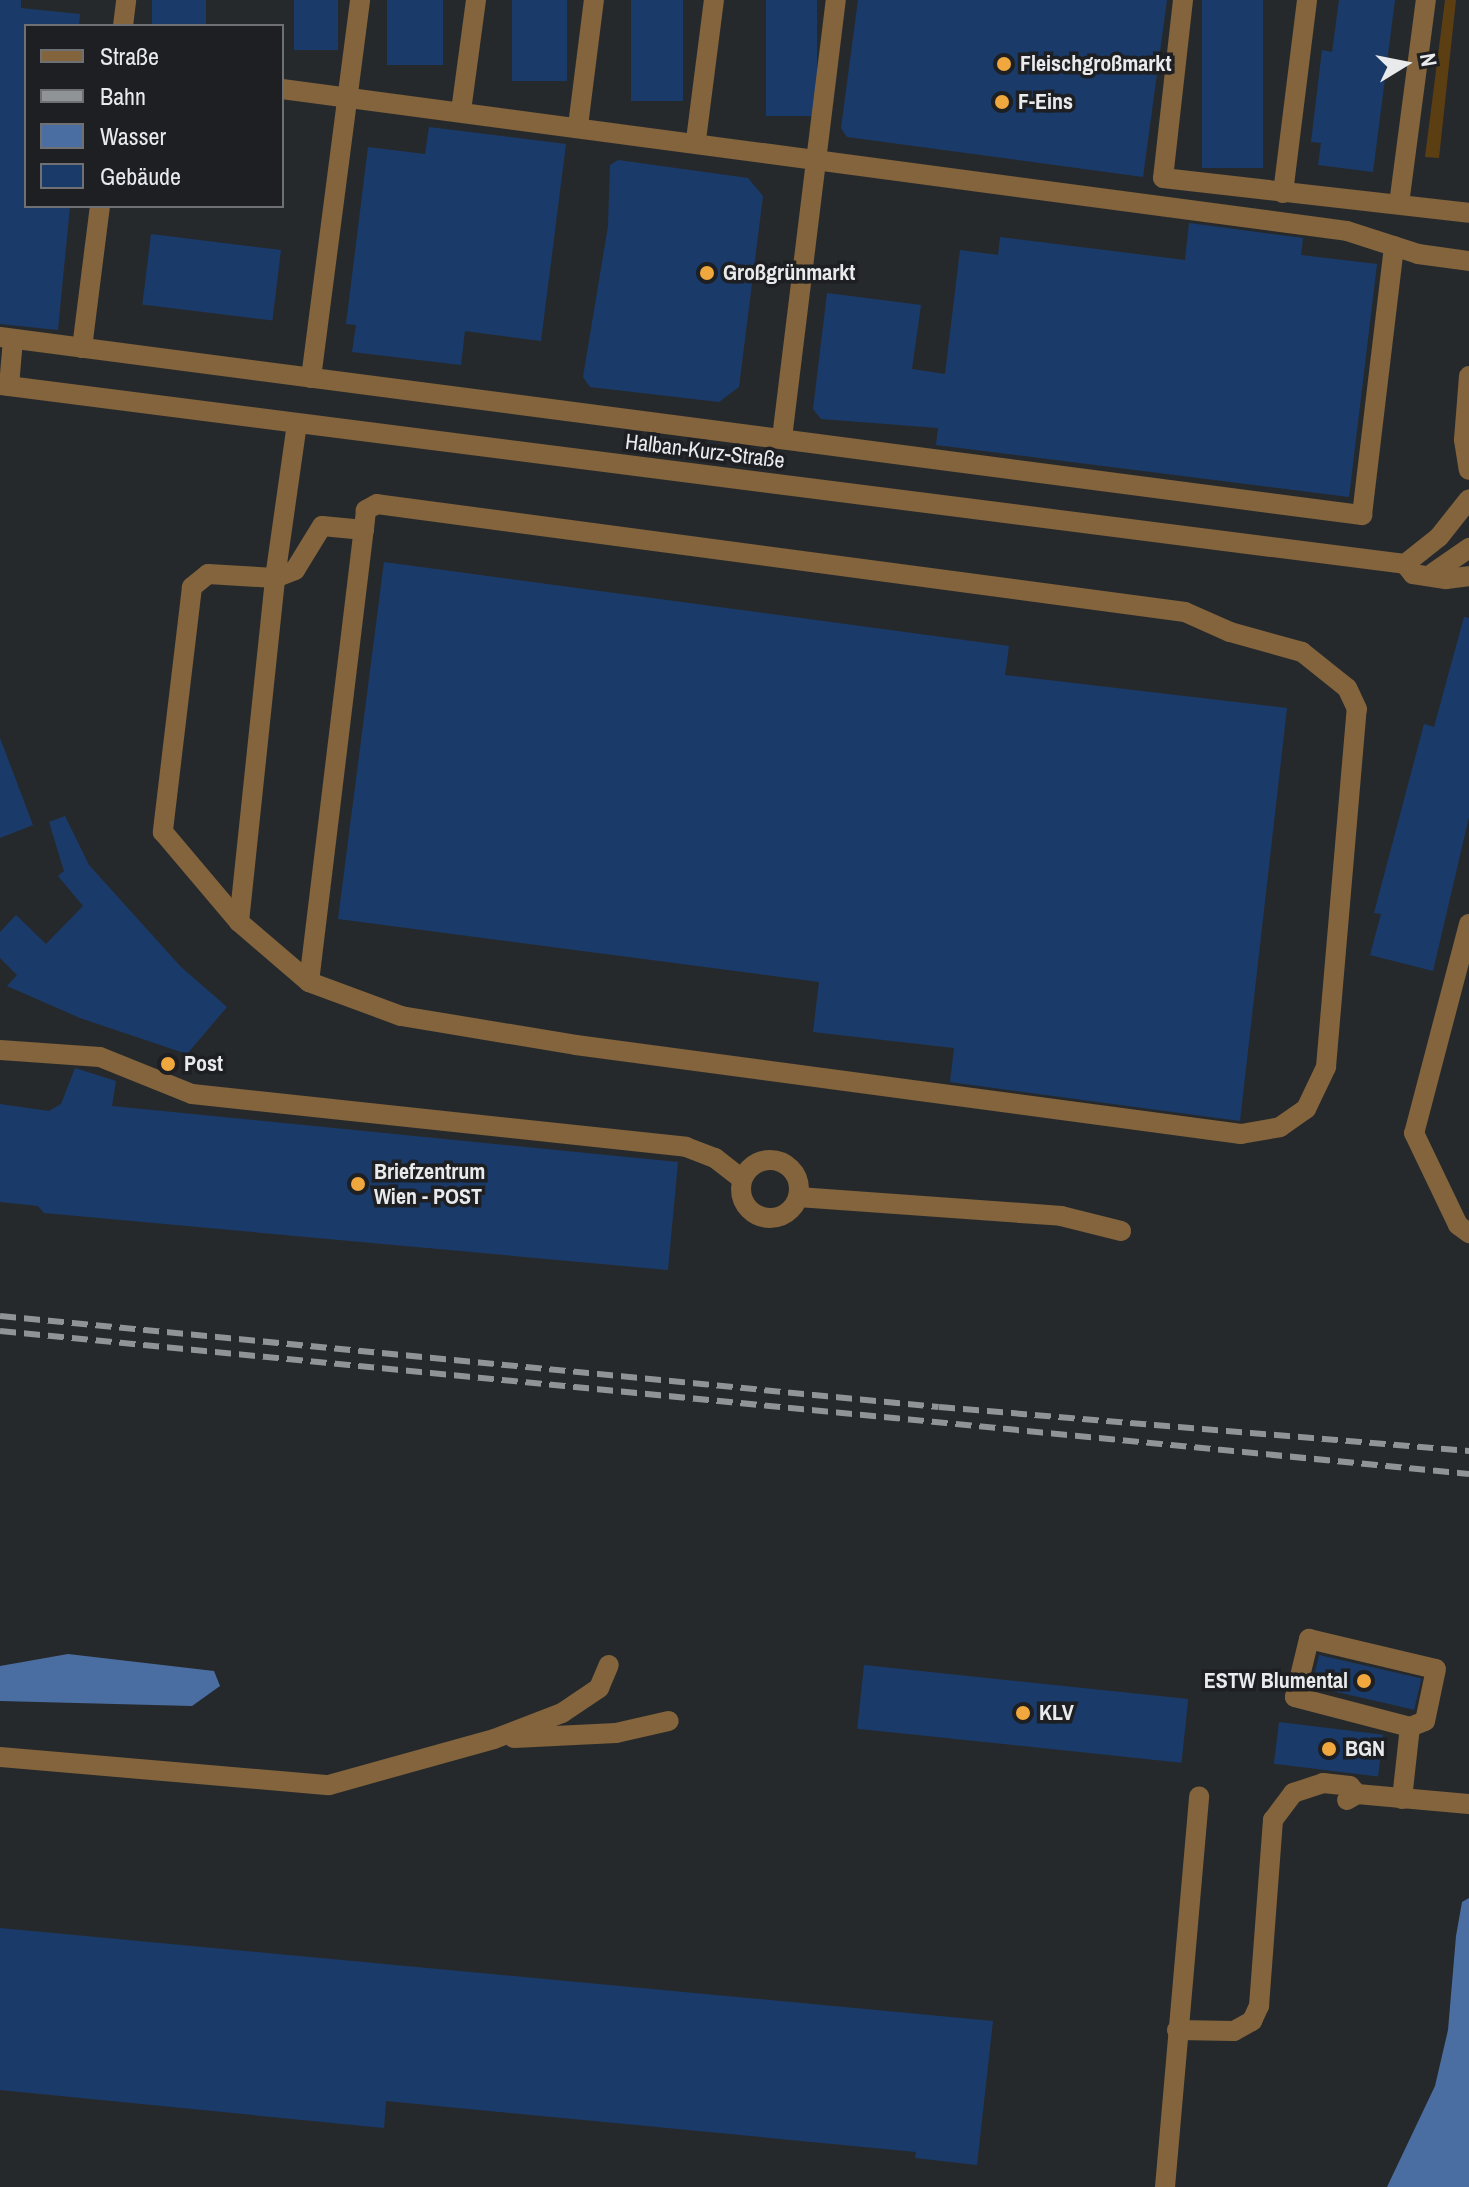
<!DOCTYPE html>
<html>
<head>
<meta charset="utf-8">
<style>
	body { margin:0 }
	#map { position:relative; width:1469px; height:2187px; overflow:hidden; background:#26292c; font-family:"Archivo Narrow",sans-serif }
	div>[style] { position:absolute }
	.green>* { inset:0; background:#5c3e13 }
	.water>* { inset:0; background:#4b6ea2 }
	.building>* { inset:0; background:#1a3b6a; transform-origin:0 0 }
	.minor>* { height:20px; margin:-10px; padding:0 10px; transform-origin:10px; border-radius:10px; background:#83643c }
	.minor>.ring { margin:-10px; padding:0; box-sizing:content-box; background:none; border:20px solid #83643c; border-radius:50% }
	.rail>* { height:6px; margin-top:-3px; transform-origin:0; background:repeating-linear-gradient(90deg,#919496 0 16px,transparent 0 24px) }
	.dots>* { width:22px; height:22px; translate:-50% -50%; box-sizing:border-box; border:4px solid #1d1f22; border-radius:50% }
	span { translate:-50% -50%; white-space:nowrap; text-align:center; line-height:1.15; -webkit-text-stroke:7px #1d1f22; paint-order:stroke }
	.poi-label { font-size:22px; color:#e8eaec; font-weight:700 }
	.left { translate:0 -50%; text-align:left }
	.right { translate:-100% -50%; text-align:right }
	.street-label { font-size:22px; color:#e8eaec }
	.legend { position:absolute; left:24px; top:24px; width:260px; height:184px; box-sizing:border-box; background:#1d1f22; border:2px solid #6e7073; margin:0; padding:10px 14px; list-style:none; font-size:24px; color:#e8eaec }
	.legend li { display:flex; align-items:center; gap:16px; height:40px }
	.legend b { width:40px; border:2px solid #6e7073 }
	.north { position:absolute; left:1365px; top:24px; width:80px; height:80px; -webkit-text-stroke:6px #1d1f22; paint-order:stroke; rotate:80deg; font-size:22px; font-weight:700; line-height:32px; text-align:center; color:#e8eaec }
	.north::after { content:''; display:block; margin:auto; width:28px; height:36px; background:#e8eaec; clip-path:polygon(50% 0,100% 100%,50% 72%,0 100%) }
</style>
</head>
<body>
<div id="map">
	<div class="green">
		<i style="clip-path:polygon(1445px 0,1456px 0,1439px 158px,1425px 157px)"></i>
	</div>
	<div class="water">
		<i style="clip-path:polygon(68px 1654px,214px 1671px,220px 1686px,192px 1706px,0 1701px,0 1666px)"></i>
		<i style="clip-path:polygon(1469px 1898px,1469px 2187px,1387px 2187px,1435px 2086px,1448px 2030px,1456px 1936px,1462px 1902px)"></i>
	</div>
	<div class="building">
		<i style="clip-path:polygon(0 0,21px 0,21px 8px,80px 14px,79px 26px,26px 26px,26px 206px,70px 206px,58px 330px,0 324px)"></i>
		<i style="left:152px;top:0;width:54px;height:26px"></i>
		<i style="left:294px;top:0;width:44px;height:50px"></i>
		<i style="left:387px;top:0;width:56px;height:65px"></i>
		<i style="left:512px;top:0;width:55px;height:81px"></i>
		<i style="left:631px;top:0;width:52px;height:101px"></i>
		<i style="left:766px;top:0;width:51px;height:116px"></i>
		<i style="clip-path:polygon(858px 0,1167px 0,1143px 177px,847px 137px,841px 128px)"></i>
		<i style="left:1202px;top:0;width:61px;height:168px"></i>
		<i style="clip-path:polygon(1339px 0,1395px 0,1373px 172px,1318px 165px,1321px 143px,1311px 142px,1322px 50px,1332px 52px)"></i>
		<i style="clip-path:polygon(429px 127px,566px 144px,541px 341px,465px 331px,461px 365px,352px 352px,356px 325px,346px 324px,368px 147px,425px 154px)"></i>
		<i style="clip-path:polygon(618px 160px,748px 178px,763px 196px,739px 387px,719px 402px,590px 387px,583px 377px,608px 226px,610px 165px)"></i>
		<i style="clip-path:polygon(1189px 223px,1303px 238px,1301px 255px,1377px 264px,1349px 497px,936px 445px,938px 428px,821px 419px,813px 409px,827px 293px,921px 305px,912px 369px,945px 374px,960px 250px,998px 255px,1000px 237px,1185px 260px)"></i>
		<i style="left:151px;top:234px;width:131px;height:71px;rotate:7deg"></i>
		<i style="clip-path:polygon(384px 562px,1009px 646px,1005px 675px,1287px 708px,1240px 1121px,950px 1082px,954px 1048px,813px 1032px,819px 982px,338px 919px)"></i>
		<i style="clip-path:polygon(1464px 617px,1469px 618px,1469px 817px,1433px 971px,1370px 955px,1381px 914px,1374px 913px,1424px 724px,1434px 727px)"></i>
		<i style="clip-path:polygon(0 738px,33px 825px,0 838px)"></i>
		<i style="clip-path:polygon(65px 816px,89px 865px,181px 967px,227px 1007px,187px 1054px,80px 1018px,7px 986px,17px 975px,0 958px,0 932px,16px 915px,46px 944px,83px 906px,58px 876px,64px 871px,49px 822px)"></i>
		<i style="clip-path:polygon(75px 1068px,116px 1081px,112px 1106px,678px 1162px,668px 1270px,44px 1213px,38px 1206px,0 1202px,0 1104px,49px 1111px,61px 1104px)"></i>
		<i style="left:1319px;top:1655px;width:105px;height:32px;rotate:13deg"></i>
		<i style="left:864px;top:1665px;width:326px;height:64px;rotate:6deg"></i>
		<i style="left:1279px;top:1722px;width:105px;height:42px;rotate:7deg"></i>
		<i style="clip-path:polygon(0 1928px,993px 2021px,977px 2165px,915px 2158px,916px 2152px,386px 2101px,384px 2128px,0 2090px)"></i>
	</div>
	<div class="minor">
		<i style="left:1183px;top:0;width:179px;rotate:96.4deg"></i>
		<i style="left:1163px;top:178px;width:308px;rotate:6.5deg"></i>
		<i style="left:123px;top:26px;width:26px;rotate:-83deg"></i>
		<i style="left:282px;top:89px;width:1074px;rotate:7.59deg"></i>
		<i style="left:1347px;top:231px;width:75px;rotate:17.9deg"></i>
		<i style="left:1418px;top:254px;width:51px;rotate:7.8deg"></i>
		<i style="left:461px;top:111px;width:112px;rotate:-82.3deg"></i>
		<i style="left:578px;top:126px;width:127px;rotate:-82.8deg"></i>
		<i style="left:696px;top:140px;width:141px;rotate:-82.7deg"></i>
		<i style="left:1283px;top:193px;width:194px;rotate:-82.9deg"></i>
		<i style="left:1399px;top:204px;width:206px;rotate:-82.5deg"></i>
		<i style="left:0;top:337px;width:1374px;rotate:7.45deg"></i>
		<i style="left:1362px;top:515px;width:271px;rotate:-83.2deg"></i>
		<i style="left:82px;top:348px;width:143px;rotate:-82.8deg"></i>
		<i style="left:1469px;top:376px;width:64px;rotate:94.5deg"></i>
		<i style="left:1464px;top:440px;width:30px;rotate:81deg"></i>
		<i style="left:311px;top:378px;width:381px;rotate:-82.6deg"></i>
		<i style="left:0;top:385px;width:1416px;rotate:7.26deg"></i>
		<i style="left:1405px;top:564px;width:13px;rotate:51deg"></i>
		<i style="left:1413px;top:574px;width:33px;rotate:9deg"></i>
		<i style="left:1446px;top:579px;width:23px;rotate:-7deg"></i>
		<i style="left:9px;top:386px;width:47px;rotate:-85.1deg"></i>
		<i style="left:782px;top:438px;width:441px;rotate:-83deg"></i>
		<i style="left:1405px;top:564px;width:43px;rotate:-38.5deg"></i>
		<i style="left:1439px;top:537px;width:48px;rotate:-51.7deg"></i>
		<i style="left:1433px;top:573px;width:44px;rotate:-34.8deg"></i>
		<i style="left:239px;top:922px;width:92px;rotate:40.6deg"></i>
		<i style="left:309px;top:982px;width:455px;rotate:-83.1deg"></i>
		<i style="left:364px;top:530px;width:42px;rotate:-174.6deg"></i>
		<i style="left:322px;top:526px;width:52px;rotate:121.5deg"></i>
		<i style="left:295px;top:570px;width:22px;rotate:158deg"></i>
		<i style="left:275px;top:578px;width:67px;rotate:-176.6deg"></i>
		<i style="left:208px;top:574px;width:21px;rotate:141deg"></i>
		<i style="left:192px;top:587px;width:247px;rotate:96.8deg"></i>
		<i style="left:163px;top:832px;width:118px;rotate:49.8deg"></i>
		<i style="left:239px;top:922px;width:346px;rotate:-84deg"></i>
		<i style="left:275px;top:578px;width:156px;rotate:-81.9deg"></i>
		<i style="left:1469px;top:924px;width:216px;rotate:104.7deg"></i>
		<i style="left:1414px;top:1133px;width:102px;rotate:64.4deg"></i>
		<i style="left:1458px;top:1225px;width:14px;rotate:36deg"></i>
		<i style="left:309px;top:982px;width:98px;rotate:20.3deg"></i>
		<i style="left:401px;top:1016px;width:177px;rotate:9.4deg"></i>
		<i style="left:576px;top:1045px;width:671px;rotate:7.62deg"></i>
		<i style="left:1241px;top:1134px;width:40px;rotate:-10deg"></i>
		<i style="left:1280px;top:1127px;width:32px;rotate:-35deg"></i>
		<i style="left:1306px;top:1109px;width:47px;rotate:-64.5deg"></i>
		<i style="left:1326px;top:1067px;width:359px;rotate:-85.1deg"></i>
		<i style="left:1357px;top:709px;width:23px;rotate:-115deg"></i>
		<i style="left:1347px;top:688px;width:58px;rotate:-141.3deg"></i>
		<i style="left:1302px;top:652px;width:75px;rotate:-164.5deg"></i>
		<i style="left:1230px;top:632px;width:49px;rotate:-156deg"></i>
		<i style="left:1185px;top:612px;width:815px;rotate:-172.39deg"></i>
		<i style="left:377px;top:504px;width:13px;rotate:151deg"></i>
		<i style="left:366px;top:510px;width:20px;rotate:96deg"></i>
		<i style="left:0;top:1050px;width:100px;rotate:4deg"></i>
		<i style="left:100px;top:1057px;width:99px;rotate:21.9deg"></i>
		<i style="left:192px;top:1094px;width:497px;rotate:6.1deg"></i>
		<i style="left:686px;top:1147px;width:31px;rotate:21deg"></i>
		<i style="left:715px;top:1158px;width:34px;rotate:38deg"></i>
		<i class="ring" style="left:741px;top:1160px;width:38px;height:38px"></i>
		<i style="left:798px;top:1197px;width:264px;rotate:4.1deg"></i>
		<i style="left:1061px;top:1216px;width:62px;rotate:14deg"></i>
		<i style="left:1309px;top:1639px;width:130px;rotate:13.3deg"></i>
		<i style="left:1436px;top:1669px;width:53px;rotate:101.9deg"></i>
		<i style="left:1425px;top:1721px;width:16px;rotate:158deg"></i>
		<i style="left:1410px;top:1727px;width:119px;rotate:-165.4deg"></i>
		<i style="left:1295px;top:1697px;width:60px;rotate:-76.4deg"></i>
		<i style="left:514px;top:1738px;width:102px;rotate:-2.8deg"></i>
		<i style="left:616px;top:1733px;width:54px;rotate:-12.8deg"></i>
		<i style="left:0;top:1757px;width:330px;rotate:4.9deg"></i>
		<i style="left:329px;top:1785px;width:171px;rotate:-15.6deg"></i>
		<i style="left:494px;top:1739px;width:73px;rotate:-20.9deg"></i>
		<i style="left:562px;top:1713px;width:45px;rotate:-34deg"></i>
		<i style="left:599px;top:1688px;width:25px;rotate:-67deg"></i>
		<i style="left:1402px;top:1799px;width:72px;rotate:-83.7deg"></i>
		<i style="left:1347px;top:1800px;width:12px;rotate:-31deg"></i>
		<i style="left:1357px;top:1794px;width:112px;rotate:5.1deg"></i>
		<i style="left:1177px;top:2030px;width:57px;rotate:1deg"></i>
		<i style="left:1234px;top:2031px;width:21px;rotate:-29deg"></i>
		<i style="left:1252px;top:2021px;width:17px;rotate:-65deg"></i>
		<i style="left:1259px;top:2006px;width:187px;rotate:-85.7deg"></i>
		<i style="left:1273px;top:1820px;width:34px;rotate:-53deg"></i>
		<i style="left:1293px;top:1793px;width:32px;rotate:-18deg"></i>
		<i style="left:1323px;top:1783px;width:27px;rotate:6deg"></i>
		<i style="left:1350px;top:1786px;width:11px;rotate:49deg"></i>
		<i style="left:1165px;top:2187px;width:392px;rotate:-85deg"></i>
	</div>
	<div class="rail">
		<i style="left:0;top:1316px;width:943px;rotate:5.54deg"></i>
		<i style="left:939px;top:1407px;width:532px;rotate:4.75deg"></i>
		<i style="left:0;top:1331px;width:1476px;rotate:5.56deg"></i>
	</div>
	<div class="dots">
		<i style="left:1004px;top:64px;background:#efa73e"></i>
		<i style="left:1002px;top:102px;background:#efa73e"></i>
		<i style="left:707px;top:273px;background:#efa73e"></i>
		<i style="left:168px;top:1064px;background:#efa73e"></i>
		<i style="left:358px;top:1184px;background:#efa73e"></i>
		<i style="left:1364px;top:1681px;background:#efa73e"></i>
		<i style="left:1023px;top:1713px;background:#efa73e"></i>
		<i style="left:1329px;top:1749px;background:#efa73e"></i>
	</div>
	<div class="poi-label">
		<span class="left" style="left:1020px;top:64px">Fleischgroßmarkt</span>
		<span class="left" style="left:1018px;top:102px">F-Eins</span>
		<span class="left" style="left:723px;top:273px">Großgrünmarkt</span>
		<span class="left" style="left:184px;top:1064px">Post</span>
		<span class="left" style="left:374px;top:1184px">Briefzentrum<br>Wien - POST</span>
		<span class="right" style="left:1348px;top:1681px">ESTW Blumental</span>
		<span class="left" style="left:1039px;top:1713px">KLV</span>
		<span class="left" style="left:1345px;top:1749px">BGN</span>
	</div>
	<div class="street-label">
		<span style="left:705px;top:451px;rotate:7deg">Halban-Kurz-Straße</span>
	</div>
	<ul class="legend">
	<li><b style="height:10px;background:#83643c"></b>Straße</li>
	<li><b style="height:10px;background:#919496"></b>Bahn</li>
	<li><b style="height:22px;background:#4b6ea2"></b>Wasser</li>
	<li><b style="height:22px;background:#1a3b6a"></b>Gebäude</li>
	</ul>
	<div class="north">N</div>
</div>
</body>
</html>
